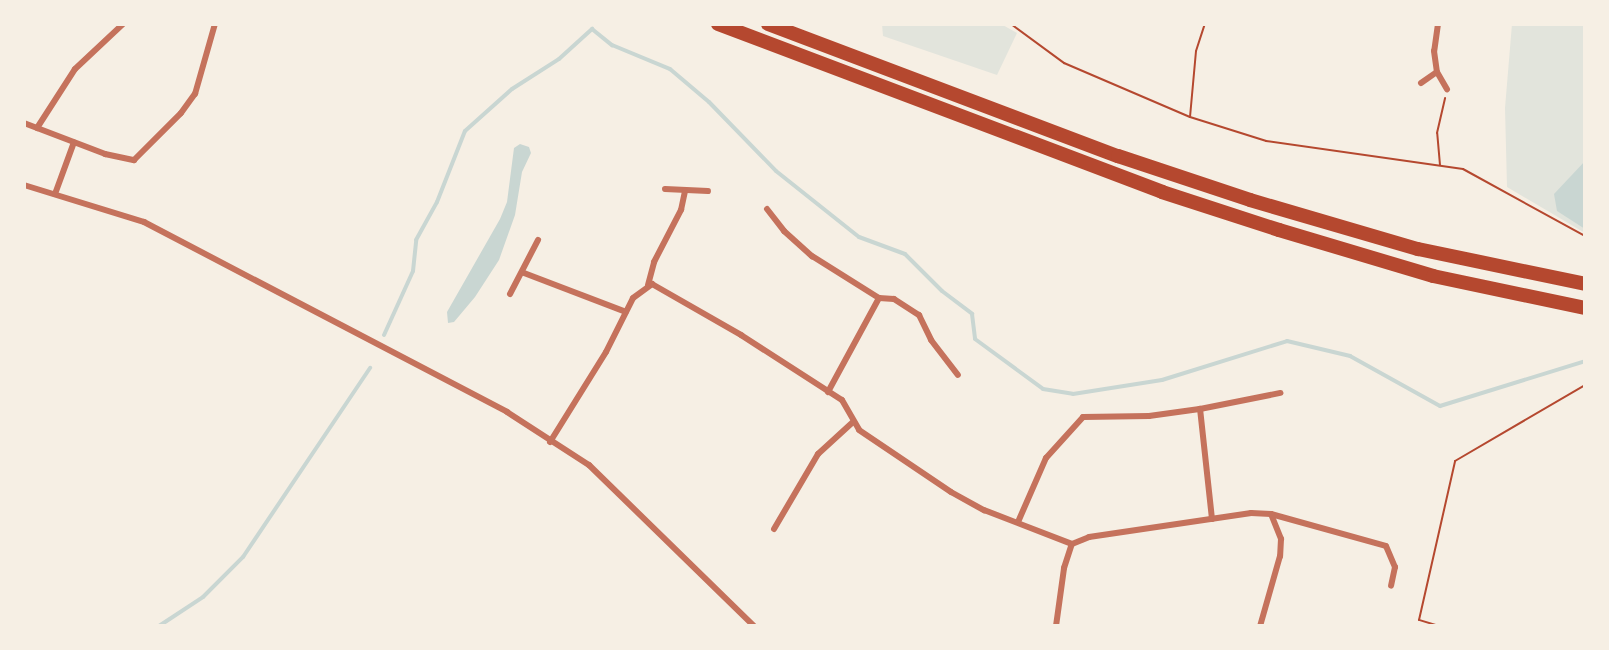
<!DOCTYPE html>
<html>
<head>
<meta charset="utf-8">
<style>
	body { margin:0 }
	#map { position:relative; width:1609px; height:650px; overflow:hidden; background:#f6efe4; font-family:"Fira Sans",sans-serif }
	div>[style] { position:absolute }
	.green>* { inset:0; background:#e2e4dc }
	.water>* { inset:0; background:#c9d6d2 }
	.stream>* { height:4px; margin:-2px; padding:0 2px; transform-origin:2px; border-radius:2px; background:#c9d6d2 }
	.path>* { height:2px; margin:-1px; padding:0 1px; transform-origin:1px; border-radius:1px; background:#b5482f }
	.minor>* { height:6px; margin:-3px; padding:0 3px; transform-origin:3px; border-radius:3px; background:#c5725c }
	.trunk>* { height:14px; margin:-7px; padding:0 7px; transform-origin:7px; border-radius:7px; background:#b5482f }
	span { translate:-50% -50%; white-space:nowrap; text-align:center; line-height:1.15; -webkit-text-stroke:4.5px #f6efe4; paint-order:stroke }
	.frame { position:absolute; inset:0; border:26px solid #f6efe4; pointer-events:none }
</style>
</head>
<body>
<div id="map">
	<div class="green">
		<i style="clip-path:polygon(882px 24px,1001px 24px,1017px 33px,997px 75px,883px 36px)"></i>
		<i style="clip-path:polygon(1512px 24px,1585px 24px,1585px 233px,1507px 187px,1505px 108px)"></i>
	</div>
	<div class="water">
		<i style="clip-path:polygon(520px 144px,529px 147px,531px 153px,522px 172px,515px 215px,499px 260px,475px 297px,454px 322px,448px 323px,447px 312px,500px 219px,507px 202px,514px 148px)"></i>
		<i style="clip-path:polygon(1585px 161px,1585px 229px,1557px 211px,1554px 194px)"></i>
	</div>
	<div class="stream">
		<i style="left:384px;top:335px;width:70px;rotate:-65.6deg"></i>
		<i style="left:413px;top:271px;width:31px;rotate:-84deg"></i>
		<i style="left:416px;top:240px;width:43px;rotate:-61.1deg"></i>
		<i style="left:437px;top:202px;width:76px;rotate:-68.5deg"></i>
		<i style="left:465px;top:131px;width:63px;rotate:-41.8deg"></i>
		<i style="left:512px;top:89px;width:56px;rotate:-32.6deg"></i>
		<i style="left:559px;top:59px;width:45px;rotate:-42.3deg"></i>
		<i style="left:592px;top:29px;width:26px;rotate:39deg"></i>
		<i style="left:612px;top:45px;width:63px;rotate:22.5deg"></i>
		<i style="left:670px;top:69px;width:51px;rotate:40.2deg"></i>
		<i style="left:709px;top:102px;width:96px;rotate:45.8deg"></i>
		<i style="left:776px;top:171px;width:106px;rotate:38.5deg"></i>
		<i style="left:859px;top:237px;width:49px;rotate:20.3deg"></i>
		<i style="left:905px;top:254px;width:52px;rotate:45deg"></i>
		<i style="left:942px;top:291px;width:38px;rotate:37deg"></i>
		<i style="left:972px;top:314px;width:25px;rotate:83deg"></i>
		<i style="left:975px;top:339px;width:84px;rotate:36.3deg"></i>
		<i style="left:1043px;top:389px;width:30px;rotate:9deg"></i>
		<i style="left:1073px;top:394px;width:90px;rotate:-8.9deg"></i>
		<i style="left:1162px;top:380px;width:131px;rotate:-17.3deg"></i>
		<i style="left:1287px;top:341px;width:65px;rotate:13.4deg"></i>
		<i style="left:1350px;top:356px;width:103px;rotate:29.1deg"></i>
		<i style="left:1440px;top:406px;width:152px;rotate:-17.2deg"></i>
		<i style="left:159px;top:626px;width:53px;rotate:-33.4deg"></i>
		<i style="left:203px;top:597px;width:57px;rotate:-45deg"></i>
		<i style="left:243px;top:557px;width:228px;rotate:-56.1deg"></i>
	</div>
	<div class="path">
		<i style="left:1011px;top:24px;width:66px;rotate:36.3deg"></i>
		<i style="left:1064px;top:63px;width:137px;rotate:23.2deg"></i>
		<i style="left:1190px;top:117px;width:80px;rotate:17.5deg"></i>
		<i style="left:1266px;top:141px;width:199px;rotate:8.1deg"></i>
		<i style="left:1463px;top:169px;width:139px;rotate:28.8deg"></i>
		<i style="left:1190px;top:117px;width:66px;rotate:-84.8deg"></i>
		<i style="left:1196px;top:51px;width:28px;rotate:-72deg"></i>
		<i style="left:1440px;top:165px;width:32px;rotate:-95deg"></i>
		<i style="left:1437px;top:133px;width:36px;rotate:-77deg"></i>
		<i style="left:1439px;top:626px;width:21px;rotate:-163deg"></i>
		<i style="left:1419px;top:620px;width:163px;rotate:-77.2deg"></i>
		<i style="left:1455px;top:461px;width:151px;rotate:-30.3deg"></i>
	</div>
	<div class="minor">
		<i style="left:1438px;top:24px;width:27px;rotate:98deg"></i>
		<i style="left:1434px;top:51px;width:21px;rotate:82deg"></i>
		<i style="left:1437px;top:72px;width:20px;rotate:60deg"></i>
		<i style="left:1421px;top:83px;width:19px;rotate:-35deg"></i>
		<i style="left:24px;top:123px;width:87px;rotate:20.9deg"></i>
		<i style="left:105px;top:154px;width:30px;rotate:12deg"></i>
		<i style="left:134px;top:160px;width:66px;rotate:-45deg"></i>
		<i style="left:181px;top:113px;width:24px;rotate:-54deg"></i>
		<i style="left:195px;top:94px;width:73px;rotate:-74.1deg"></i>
		<i style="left:37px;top:128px;width:70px;rotate:-57.2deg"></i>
		<i style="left:75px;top:69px;width:66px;rotate:-43.2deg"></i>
		<i style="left:24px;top:185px;width:126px;rotate:17.1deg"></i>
		<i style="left:144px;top:222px;width:410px;rotate:27.6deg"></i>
		<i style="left:507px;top:412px;width:98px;rotate:32.9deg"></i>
		<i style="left:589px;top:465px;width:231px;rotate:44.3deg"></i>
		<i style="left:665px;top:189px;width:43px;rotate:2.7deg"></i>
		<i style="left:55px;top:194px;width:55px;rotate:-69.9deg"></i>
		<i style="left:767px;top:209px;width:28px;rotate:52deg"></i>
		<i style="left:784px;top:231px;width:38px;rotate:42deg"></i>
		<i style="left:812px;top:256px;width:79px;rotate:32.1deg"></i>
		<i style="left:879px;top:298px;width:107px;rotate:118.5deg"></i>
		<i style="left:524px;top:273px;width:109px;rotate:20.9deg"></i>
		<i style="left:648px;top:285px;width:24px;rotate:-75deg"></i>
		<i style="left:654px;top:262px;width:59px;rotate:-62.6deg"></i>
		<i style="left:681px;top:210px;width:19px;rotate:-78deg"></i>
		<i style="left:510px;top:294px;width:61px;rotate:-62.6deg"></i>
		<i style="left:879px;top:298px;width:15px;rotate:4deg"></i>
		<i style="left:894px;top:299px;width:30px;rotate:33deg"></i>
		<i style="left:919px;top:315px;width:28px;rotate:64deg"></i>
		<i style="left:931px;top:340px;width:44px;rotate:52.4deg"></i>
		<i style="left:550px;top:442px;width:106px;rotate:-58.1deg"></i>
		<i style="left:606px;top:352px;width:60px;rotate:-63.4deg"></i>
		<i style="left:633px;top:298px;width:24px;rotate:-36deg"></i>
		<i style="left:652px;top:284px;width:103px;rotate:29.8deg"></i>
		<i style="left:741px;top:335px;width:120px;rotate:32.8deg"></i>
		<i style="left:842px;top:400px;width:34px;rotate:60deg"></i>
		<i style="left:859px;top:430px;width:111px;rotate:34deg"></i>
		<i style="left:951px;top:492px;width:38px;rotate:29deg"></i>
		<i style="left:984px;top:510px;width:94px;rotate:21.1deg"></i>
		<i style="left:1271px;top:514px;width:119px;rotate:15.5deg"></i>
		<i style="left:1386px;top:546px;width:23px;rotate:67deg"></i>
		<i style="left:1395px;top:567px;width:19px;rotate:102deg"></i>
		<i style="left:1212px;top:519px;width:111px;rotate:-96.2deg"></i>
		<i style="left:1200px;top:409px;width:82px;rotate:-11.3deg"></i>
		<i style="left:1018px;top:522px;width:70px;rotate:-66.4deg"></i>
		<i style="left:1046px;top:458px;width:55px;rotate:-47.9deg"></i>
		<i style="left:1083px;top:417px;width:66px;rotate:-0.9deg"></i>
		<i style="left:1149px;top:416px;width:51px;rotate:-7.8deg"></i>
		<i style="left:774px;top:529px;width:87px;rotate:-59.6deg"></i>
		<i style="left:818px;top:454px;width:47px;rotate:-42.4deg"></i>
		<i style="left:1072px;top:544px;width:18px;rotate:-22deg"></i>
		<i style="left:1089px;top:537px;width:164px;rotate:-8.4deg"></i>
		<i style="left:1251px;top:513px;width:20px;rotate:3deg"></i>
		<i style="left:1271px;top:514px;width:27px;rotate:68deg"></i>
		<i style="left:1281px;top:539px;width:17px;rotate:93deg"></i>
		<i style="left:1280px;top:556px;width:73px;rotate:105.9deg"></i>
		<i style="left:1056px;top:626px;width:59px;rotate:-82.1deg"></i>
		<i style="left:1064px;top:568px;width:25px;rotate:-72deg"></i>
	</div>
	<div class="trunk">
		<i style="left:718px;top:24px;width:475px;rotate:20.7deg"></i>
		<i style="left:1162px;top:192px;width:123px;rotate:18deg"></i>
		<i style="left:1279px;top:230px;width:161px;rotate:16.6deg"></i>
		<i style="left:1433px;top:276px;width:155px;rotate:11.9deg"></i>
		<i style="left:768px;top:24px;width:374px;rotate:20.7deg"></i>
		<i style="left:1118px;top:156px;width:139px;rotate:18.4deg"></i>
		<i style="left:1250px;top:200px;width:175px;rotate:16.3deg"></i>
		<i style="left:1418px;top:249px;width:171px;rotate:11.8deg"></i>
	</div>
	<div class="frame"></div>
</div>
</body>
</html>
